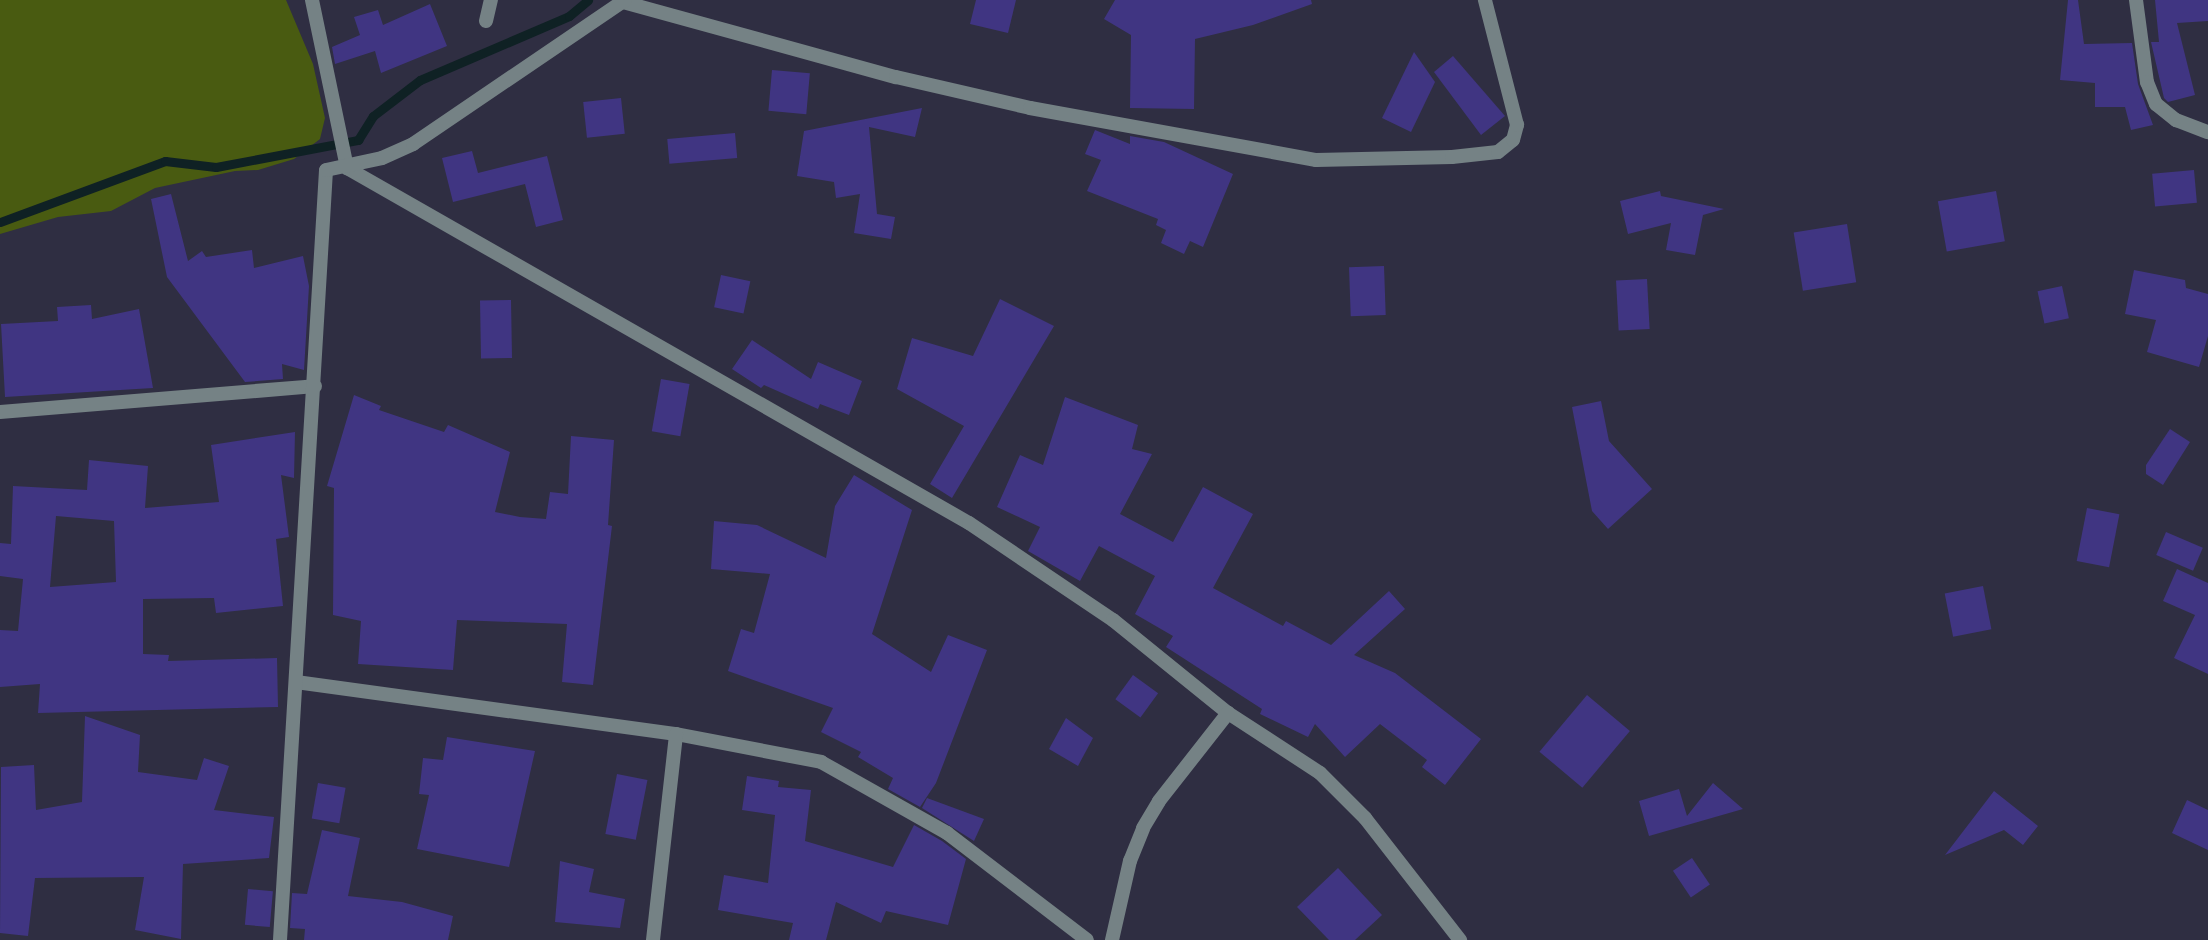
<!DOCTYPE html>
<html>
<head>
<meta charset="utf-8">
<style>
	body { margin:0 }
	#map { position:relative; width:2208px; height:940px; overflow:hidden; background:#2f2e42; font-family:Commissioner,sans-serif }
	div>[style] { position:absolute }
	.green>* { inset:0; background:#495b11 }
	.stream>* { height:9px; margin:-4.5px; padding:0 4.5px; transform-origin:4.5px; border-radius:4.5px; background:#0f2124 }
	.building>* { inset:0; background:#403582; transform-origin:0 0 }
	.minor>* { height:14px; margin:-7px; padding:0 7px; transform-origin:7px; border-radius:7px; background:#758285 }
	span { translate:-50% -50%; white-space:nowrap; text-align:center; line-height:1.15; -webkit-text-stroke:7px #2f2e42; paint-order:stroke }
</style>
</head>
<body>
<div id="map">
	<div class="green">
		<i style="clip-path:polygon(0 0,286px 0,313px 64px,325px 118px,320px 139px,294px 159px,258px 170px,235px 171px,155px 188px,111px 211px,58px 217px,0 234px)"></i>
	</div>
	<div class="stream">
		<i style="left:0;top:222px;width:176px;rotate:-20.3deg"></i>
		<i style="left:165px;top:161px;width:51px;rotate:6.7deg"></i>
		<i style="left:216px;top:167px;width:145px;rotate:-10.8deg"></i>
		<i style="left:358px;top:140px;width:28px;rotate:-58deg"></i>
		<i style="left:373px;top:116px;width:59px;rotate:-37.5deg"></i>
		<i style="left:420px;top:80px;width:162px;rotate:-23.2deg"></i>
		<i style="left:569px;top:16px;width:25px;rotate:-40deg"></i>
	</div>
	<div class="building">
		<i style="clip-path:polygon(976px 0,1016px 0,1008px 33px,970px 24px)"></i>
		<i style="clip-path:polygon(1115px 0,1311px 0,1312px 4px,1253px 25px,1195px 39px,1194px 109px,1130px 108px,1131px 35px,1104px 19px)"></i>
		<i style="clip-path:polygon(2068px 0,2078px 0,2084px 44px,2132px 43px,2138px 84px,2153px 125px,2131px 130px,2125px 107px,2095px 107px,2095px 83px,2060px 80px)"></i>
		<i style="clip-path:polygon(2155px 0,2208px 0,2208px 21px,2177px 23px,2195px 95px,2168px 102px,2164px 98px,2151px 42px,2159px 42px)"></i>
		<i style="clip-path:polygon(430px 4px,447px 46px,381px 73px,375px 51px,335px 64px,332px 47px,360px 35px,354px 17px,378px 10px,383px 25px)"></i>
		<i style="clip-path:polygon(1414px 52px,1435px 82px,1411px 132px,1382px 118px)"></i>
		<i style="clip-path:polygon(1453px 56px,1505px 116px,1481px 135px,1434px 72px)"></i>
		<i style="left:772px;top:70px;width:38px;height:41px;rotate:5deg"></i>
		<i style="left:621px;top:98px;width:36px;height:38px;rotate:84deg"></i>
		<i style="clip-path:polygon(922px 108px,915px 137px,869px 127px,877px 214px,895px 217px,891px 239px,854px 233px,860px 194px,836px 198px,834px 182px,797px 176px,804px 131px)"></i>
		<i style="clip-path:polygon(1095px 130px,1130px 144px,1130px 136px,1164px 142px,1233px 174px,1203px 247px,1190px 241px,1184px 254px,1161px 243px,1166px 230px,1156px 225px,1158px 219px,1087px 191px,1101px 160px,1085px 154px)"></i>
		<i style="left:735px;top:133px;width:25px;height:68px;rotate:85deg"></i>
		<i style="clip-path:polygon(472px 151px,478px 173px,547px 156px,563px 220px,536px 227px,525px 184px,453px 202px,442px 158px)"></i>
		<i style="left:2194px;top:170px;width:33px;height:42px;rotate:85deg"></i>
		<i style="clip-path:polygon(1660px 191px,1661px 196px,1724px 209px,1703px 215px,1695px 255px,1666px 250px,1671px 223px,1628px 234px,1620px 201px)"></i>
		<i style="left:1996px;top:191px;width:51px;height:59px;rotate:80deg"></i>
		<i style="clip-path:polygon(171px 194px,188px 261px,202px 251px,206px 257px,252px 250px,254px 268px,303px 256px,309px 286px,304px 370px,282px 364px,283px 379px,245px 382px,167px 277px,151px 199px)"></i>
		<i style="left:1847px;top:224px;width:59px;height:54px;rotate:81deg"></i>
		<i style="left:1384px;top:266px;width:49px;height:35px;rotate:88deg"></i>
		<i style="clip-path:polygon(2134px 270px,2185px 280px,2186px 288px,2208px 294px,2208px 336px,2199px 367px,2147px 352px,2156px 320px,2125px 314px)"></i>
		<i style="left:721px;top:275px;width:30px;height:33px;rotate:12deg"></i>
		<i style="left:1647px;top:279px;width:50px;height:31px;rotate:87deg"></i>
		<i style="left:2062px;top:286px;width:33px;height:25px;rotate:78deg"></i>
		<i style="clip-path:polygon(1000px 299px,1054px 326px,952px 498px,930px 484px,964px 426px,897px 389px,912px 338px,973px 356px)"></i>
		<i style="left:511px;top:300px;width:58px;height:31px;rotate:89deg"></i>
		<i style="clip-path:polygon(91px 305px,92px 319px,139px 309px,153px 388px,5px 397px,1px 324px,58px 321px,57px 307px)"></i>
		<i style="clip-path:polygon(752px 340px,811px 379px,818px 362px,862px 381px,849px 415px,820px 404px,818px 409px,764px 385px,761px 388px,732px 369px)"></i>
		<i style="left:661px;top:379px;width:29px;height:53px;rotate:10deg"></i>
		<i style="clip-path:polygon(354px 395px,381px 406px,379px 410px,444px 432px,448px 425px,510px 452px,495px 512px,520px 517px,546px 519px,550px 492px,568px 494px,571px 436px,614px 440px,608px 525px,612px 526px,593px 685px,562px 682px,567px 624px,457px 620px,453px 670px,358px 664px,361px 621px,333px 615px,334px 488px,327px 486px)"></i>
		<i style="clip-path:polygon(1065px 397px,1138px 425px,1132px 449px,1152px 454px,1120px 514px,1173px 542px,1203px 487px,1253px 514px,1213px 588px,1283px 626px,1286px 621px,1331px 645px,1389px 591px,1405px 609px,1354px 655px,1395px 673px,1481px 739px,1445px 785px,1422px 767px,1427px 760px,1380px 724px,1345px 757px,1315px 724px,1308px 737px,1260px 714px,1262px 709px,1166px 647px,1173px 636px,1135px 614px,1155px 576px,1099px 546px,1080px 581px,1028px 551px,1040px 527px,997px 507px,1020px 455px,1043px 465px)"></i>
		<i style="clip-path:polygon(1601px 401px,1609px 441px,1652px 489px,1608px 529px,1592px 511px,1572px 407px)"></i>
		<i style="clip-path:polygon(2170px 429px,2190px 442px,2163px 485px,2146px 474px,2146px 465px)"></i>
		<i style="clip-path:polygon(evenodd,295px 432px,294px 478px,281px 475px,289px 537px,276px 539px,283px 606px,216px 613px,214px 598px,143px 599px,143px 654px,169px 655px,168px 661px,277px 658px,278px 707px,38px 713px,40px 684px,0 687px,0 630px,18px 631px,23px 579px,0 576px,0 543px,11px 544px,13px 486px,87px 490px,89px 460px,148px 466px,145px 508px,219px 502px,211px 445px,295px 432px,56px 516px,114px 521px,116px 582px,50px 587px,56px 516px)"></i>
		<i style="clip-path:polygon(854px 475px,912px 510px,872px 634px,931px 672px,948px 635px,987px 650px,936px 783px,920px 807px,888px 789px,893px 778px,858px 757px,861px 752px,821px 732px,833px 708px,728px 671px,741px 629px,754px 633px,770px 574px,711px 569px,714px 521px,757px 525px,826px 558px,835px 506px)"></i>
		<i style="left:2087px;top:508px;width:33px;height:54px;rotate:11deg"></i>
		<i style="left:2166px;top:532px;width:40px;height:25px;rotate:23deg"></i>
		<i style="clip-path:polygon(2177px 569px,2208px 583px,2208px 674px,2174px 658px,2195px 615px,2163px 601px)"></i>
		<i style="left:1983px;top:586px;width:44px;height:39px;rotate:79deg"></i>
		<i style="left:1133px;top:675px;width:31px;height:30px;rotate:36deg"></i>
		<i style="left:1587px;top:695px;width:56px;height:74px;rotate:40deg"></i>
		<i style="clip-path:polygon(85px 716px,140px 735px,138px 772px,197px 780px,204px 758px,229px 766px,214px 810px,274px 817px,269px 858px,183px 864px,181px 939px,135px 930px,144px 877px,35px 878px,28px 936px,0 933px,1px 767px,34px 765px,36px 810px,82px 802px)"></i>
		<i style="clip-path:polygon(1066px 718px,1093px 738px,1078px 766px,1049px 749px)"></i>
		<i style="clip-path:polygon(447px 737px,535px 751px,509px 867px,417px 849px,429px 795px,419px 794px,423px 758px,443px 760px)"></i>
		<i style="left:617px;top:774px;width:31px;height:61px;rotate:11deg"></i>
		<i style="clip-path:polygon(747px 776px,779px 781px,778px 787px,811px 790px,805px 841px,893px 867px,914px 825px,942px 841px,966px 859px,948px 925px,886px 911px,881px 923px,836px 902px,826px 940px,789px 940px,793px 923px,718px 910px,724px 875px,768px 883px,775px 815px,742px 810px)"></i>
		<i style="left:318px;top:783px;width:28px;height:36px;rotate:10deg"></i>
		<i style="clip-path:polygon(1713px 783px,1743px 809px,1649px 836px,1639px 801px,1679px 789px,1687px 816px)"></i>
		<i style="clip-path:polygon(1994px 791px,2038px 826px,2023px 845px,2004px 830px,1945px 855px)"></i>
		<i style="clip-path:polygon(927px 798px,984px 819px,974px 841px,922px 808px)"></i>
		<i style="clip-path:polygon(2187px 800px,2208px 810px,2208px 850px,2172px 833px)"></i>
		<i style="clip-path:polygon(322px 830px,360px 838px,348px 896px,402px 902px,453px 916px,448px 940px,304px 940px,305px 929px,290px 928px,292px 893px,307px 894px)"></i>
		<i style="left:1692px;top:858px;width:32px;height:23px;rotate:56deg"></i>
		<i style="clip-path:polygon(560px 861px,594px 869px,589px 892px,625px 899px,620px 928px,555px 922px)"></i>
		<i style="clip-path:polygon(1338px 868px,1382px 915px,1355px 940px,1329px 940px,1297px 907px)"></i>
		<i style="left:248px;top:889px;width:25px;height:36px;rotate:5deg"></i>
	</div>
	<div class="minor">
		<i style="left:312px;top:0;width:172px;rotate:78.2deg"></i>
		<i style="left:347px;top:168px;width:716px;rotate:29.72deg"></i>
		<i style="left:969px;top:523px;width:174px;rotate:34deg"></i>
		<i style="left:1113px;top:620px;width:148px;rotate:39deg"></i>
		<i style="left:1228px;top:713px;width:110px;rotate:33.1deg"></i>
		<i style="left:1320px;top:773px;width:64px;rotate:45deg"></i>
		<i style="left:1365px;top:818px;width:155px;rotate:52.1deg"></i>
		<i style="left:2136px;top:0;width:83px;rotate:82.4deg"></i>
		<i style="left:2147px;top:82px;width:24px;rotate:68deg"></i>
		<i style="left:2156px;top:104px;width:26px;rotate:39deg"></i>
		<i style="left:2176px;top:120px;width:34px;rotate:21deg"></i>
		<i style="left:623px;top:2px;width:283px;rotate:15.4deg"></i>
		<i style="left:896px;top:77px;width:138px;rotate:13deg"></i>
		<i style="left:1030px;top:108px;width:291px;rotate:10.3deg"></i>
		<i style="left:1316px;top:160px;width:136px;rotate:-1.3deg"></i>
		<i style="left:1452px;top:157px;width:46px;rotate:-6.2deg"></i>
		<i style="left:1498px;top:152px;width:19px;rotate:-39deg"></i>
		<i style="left:1513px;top:140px;width:16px;rotate:-75deg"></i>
		<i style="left:1517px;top:125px;width:129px;rotate:-104.4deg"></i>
		<i style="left:486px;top:21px;width:22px;rotate:-77deg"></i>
		<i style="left:0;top:412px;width:316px;rotate:-4.7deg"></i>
		<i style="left:296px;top:682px;width:384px;rotate:7.8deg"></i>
		<i style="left:676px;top:734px;width:148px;rotate:10.9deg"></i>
		<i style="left:821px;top:762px;width:145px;rotate:29.4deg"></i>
		<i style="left:947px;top:833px;width:176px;rotate:37.4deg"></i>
		<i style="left:280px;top:940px;width:771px;rotate:-86.58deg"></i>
		<i style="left:326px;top:170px;width:57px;rotate:-12.1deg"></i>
		<i style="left:382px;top:158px;width:34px;rotate:-24deg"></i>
		<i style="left:413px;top:144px;width:256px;rotate:-34.2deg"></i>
		<i style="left:653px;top:940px;width:207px;rotate:-83.6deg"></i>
		<i style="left:1112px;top:940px;width:81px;rotate:-77.2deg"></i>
		<i style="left:1130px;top:861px;width:35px;rotate:-68deg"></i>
		<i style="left:1143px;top:828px;width:31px;rotate:-59deg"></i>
		<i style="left:1159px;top:801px;width:112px;rotate:-51.9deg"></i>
	</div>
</div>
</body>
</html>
